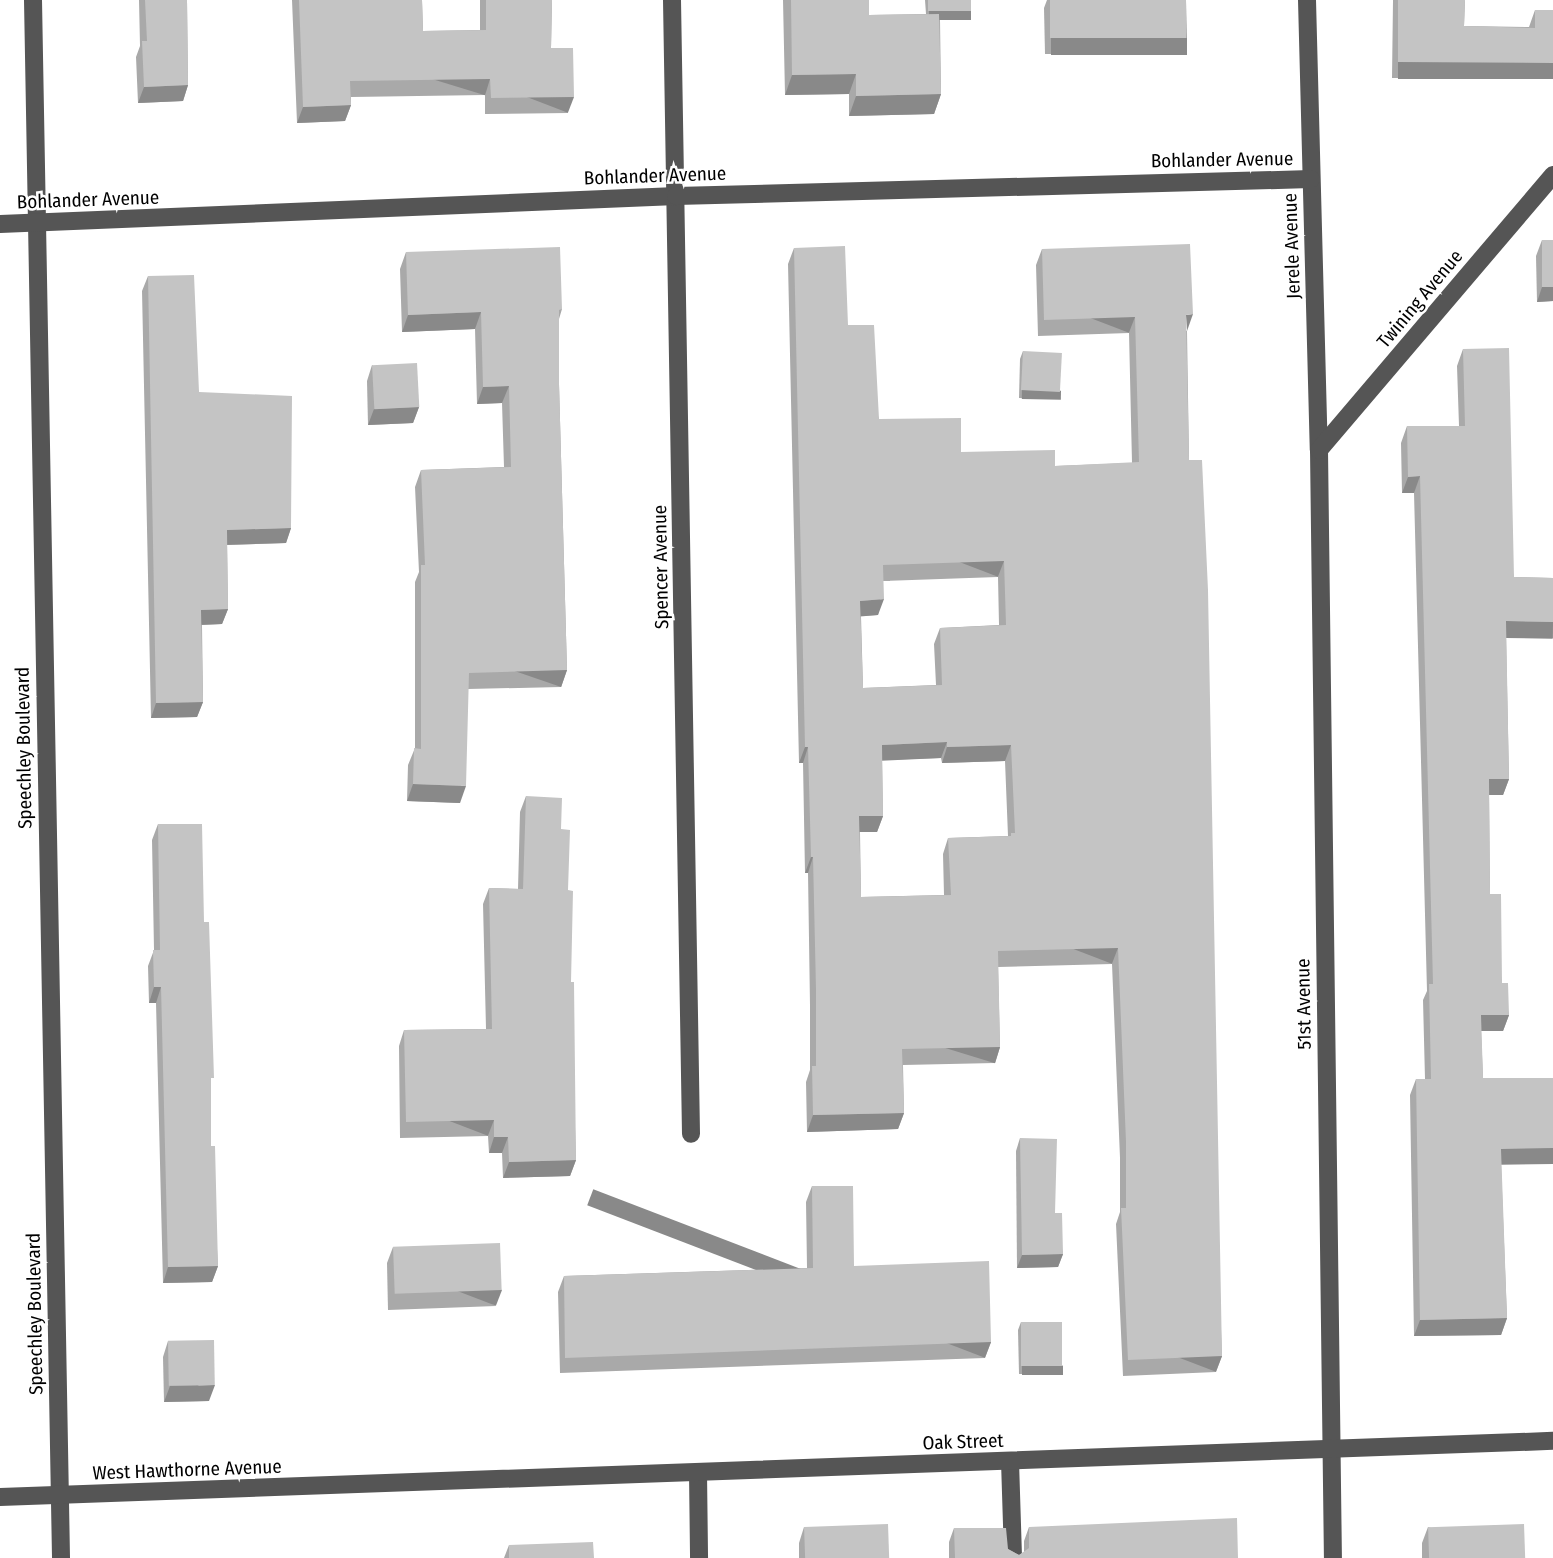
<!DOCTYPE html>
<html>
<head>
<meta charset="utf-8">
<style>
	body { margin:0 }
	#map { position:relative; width:1553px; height:1558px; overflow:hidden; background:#fff; font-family:"Fira Sans Condensed",sans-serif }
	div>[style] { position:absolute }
	.minor>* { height:18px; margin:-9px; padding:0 9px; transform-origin:9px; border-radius:9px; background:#555 }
	.wall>* { inset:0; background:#a9a9a9 }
	.shaded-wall>* { inset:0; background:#898989; transform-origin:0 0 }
	.building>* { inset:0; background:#c4c4c4; transform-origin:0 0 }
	span { translate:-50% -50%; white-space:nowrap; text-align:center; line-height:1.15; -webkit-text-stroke:5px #fff; paint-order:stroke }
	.street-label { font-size:19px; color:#000 }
</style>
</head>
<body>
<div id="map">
	<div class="minor">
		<i style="left:33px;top:0;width:1558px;rotate:88.97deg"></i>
		<i style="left:672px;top:0;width:1134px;rotate:89.04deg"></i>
		<i style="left:1307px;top:0;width:450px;rotate:88.5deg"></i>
		<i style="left:1319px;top:450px;width:1108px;rotate:89.28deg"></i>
		<i style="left:0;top:224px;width:677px;rotate:-2.37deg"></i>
		<i style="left:676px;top:196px;width:635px;rotate:-1.53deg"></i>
		<i style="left:1319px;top:450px;width:361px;rotate:-49.6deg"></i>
		<i style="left:1010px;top:1461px;width:97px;rotate:88.2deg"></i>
		<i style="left:698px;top:1472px;width:86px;rotate:89.3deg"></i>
		<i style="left:0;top:1497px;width:1554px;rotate:-2.07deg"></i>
	</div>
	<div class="wall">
		<i style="clip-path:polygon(139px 0,187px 0,188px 85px,183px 101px,138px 103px,136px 57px,140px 46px)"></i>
		<i style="clip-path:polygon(292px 0,422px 0,423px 31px,480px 30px,480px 0,552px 0,551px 48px,568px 113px,485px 114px,485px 95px,351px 97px,351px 105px,345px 121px,297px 123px)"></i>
		<i style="clip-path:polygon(783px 0,869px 0,869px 15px,926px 14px,925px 0,971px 0,968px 19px,940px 19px,941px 94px,934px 114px,849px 116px,849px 94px,785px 95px)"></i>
		<i style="clip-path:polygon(1047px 0,1186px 0,1187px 38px,1181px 54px,1045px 54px,1044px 8px)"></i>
		<i style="clip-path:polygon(1393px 0,1465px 0,1464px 26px,1529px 27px,1535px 10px,1553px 79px,1392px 78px)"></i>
		<i style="clip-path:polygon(1542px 240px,1553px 240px,1553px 301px,1537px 302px,1536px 256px)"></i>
		<i style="clip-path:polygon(evenodd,794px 248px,848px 325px,879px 419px,961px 452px,1055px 466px,1132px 463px,1129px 333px,1038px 336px,1036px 265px,1042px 249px,1187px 331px,1189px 460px,1222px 1356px,1216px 1372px,1123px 1376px,1116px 1224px,1120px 1212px,1120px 1158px,1112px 964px,998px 967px,1000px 1047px,995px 1063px,903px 1065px,904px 1113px,898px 1129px,807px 1132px,806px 1082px,810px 1070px,810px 1006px,808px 873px,805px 873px,803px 763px,799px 763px,788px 264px,794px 248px,998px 577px,999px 625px,940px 628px,934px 644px,936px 685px,863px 688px,861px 616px,878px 615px,883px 581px,998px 577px,794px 248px,941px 758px,942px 763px,1005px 761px,1008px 836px,948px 838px,943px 854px,944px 895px,861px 897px,860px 832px,877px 832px,883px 816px,882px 760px,941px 758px)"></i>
		<i style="clip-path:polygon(406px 252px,562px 309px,559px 319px,559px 384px,567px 670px,561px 687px,468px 689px,460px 803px,407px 801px,408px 765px,415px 748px,415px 582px,419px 572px,415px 487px,421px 470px,504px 467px,502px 403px,477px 404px,475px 329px,402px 332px,400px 269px)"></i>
		<i style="clip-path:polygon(148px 276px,199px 392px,291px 528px,286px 543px,227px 545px,228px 609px,222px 624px,202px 625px,203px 702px,197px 717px,151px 718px,142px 291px)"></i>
		<i style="clip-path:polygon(1463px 349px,1514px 577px,1553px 578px,1553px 638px,1506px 637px,1509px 779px,1503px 795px,1489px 795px,1490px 894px,1502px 983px,1509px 1015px,1503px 1031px,1481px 1031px,1483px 1078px,1553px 1078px,1553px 1164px,1501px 1165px,1507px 1318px,1501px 1335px,1414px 1336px,1410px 1095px,1416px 1079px,1425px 1079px,1423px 1000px,1427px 991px,1414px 493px,1402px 493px,1401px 443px,1407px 426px,1459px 426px,1457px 366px)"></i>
		<i style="clip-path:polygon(1023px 351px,1058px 399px,1019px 398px,1020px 359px)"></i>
		<i style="clip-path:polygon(372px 365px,419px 407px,413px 423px,368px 425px,367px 381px)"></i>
		<i style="clip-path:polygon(526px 796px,561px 829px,568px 890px,576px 1160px,570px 1176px,503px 1178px,502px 1153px,489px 1153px,488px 1136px,400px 1138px,399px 1046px,404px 1030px,486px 1029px,483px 904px,489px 888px,518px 889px,520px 812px)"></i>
		<i style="clip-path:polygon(158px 824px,204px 922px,211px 1085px,211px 1146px,218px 1266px,212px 1282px,163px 1283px,156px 1003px,149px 1003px,148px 966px,154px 950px,152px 840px)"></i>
		<i style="clip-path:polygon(1020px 1138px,1055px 1213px,1063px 1254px,1058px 1267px,1017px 1268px,1016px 1151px)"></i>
		<i style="clip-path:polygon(812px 1186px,854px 1266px,991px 1342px,985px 1358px,560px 1373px,558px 1292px,564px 1276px,807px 1268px,806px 1202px)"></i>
		<i style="clip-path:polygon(393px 1247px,496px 1306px,388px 1310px,387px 1263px)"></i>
		<i style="clip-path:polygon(1021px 1322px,1063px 1366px,1060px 1374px,1019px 1374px,1018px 1330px)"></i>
		<i style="clip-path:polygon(168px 1341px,209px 1401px,164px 1402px,163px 1357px)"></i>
		<i style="clip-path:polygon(804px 1527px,889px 1558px,799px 1558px,799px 1543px)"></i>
		<i style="clip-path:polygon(1029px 1527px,1238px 1558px,949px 1558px,949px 1542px,954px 1528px,1008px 1549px,1019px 1555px,1024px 1552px,1024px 1541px)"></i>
		<i style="clip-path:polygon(1428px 1527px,1525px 1558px,1422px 1558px,1422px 1543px)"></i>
		<i style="clip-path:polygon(509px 1545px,594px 1558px,504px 1558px)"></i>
	</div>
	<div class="shaded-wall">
		<i style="left:929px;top:11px;width:42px;height:9px"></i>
		<i style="left:1051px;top:38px;width:136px;height:17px"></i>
		<i style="left:1398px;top:62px;width:155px;height:17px"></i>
		<i style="clip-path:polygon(856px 74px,849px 94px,785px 95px,792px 75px)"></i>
		<i style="left:490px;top:79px;width:17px;height:140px;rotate:107deg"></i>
		<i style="clip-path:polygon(188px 85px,183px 101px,138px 103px,144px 87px)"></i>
		<i style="clip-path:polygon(941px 94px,934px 114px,849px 116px,856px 96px)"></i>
		<i style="left:574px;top:97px;width:17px;height:83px;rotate:111deg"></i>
		<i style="clip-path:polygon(351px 105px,345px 121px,297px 123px,303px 107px)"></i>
		<i style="clip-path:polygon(1553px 286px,1553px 301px,1537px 302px,1542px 287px)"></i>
		<i style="clip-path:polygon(481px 312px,475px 329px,402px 332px,408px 315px)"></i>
		<i style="clip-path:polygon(1193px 314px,1187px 331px,1186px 315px)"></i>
		<i style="left:1135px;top:317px;width:17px;height:91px;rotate:111deg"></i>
		<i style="clip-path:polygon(509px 386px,502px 403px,477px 404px,483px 387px)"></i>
		<i style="left:1022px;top:390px;width:39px;height:9px;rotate:1deg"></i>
		<i style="clip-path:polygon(419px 407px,413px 423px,368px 425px,374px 409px)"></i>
		<i style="clip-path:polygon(1420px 476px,1414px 493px,1402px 493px,1408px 477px)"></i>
		<i style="clip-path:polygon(291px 528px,286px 543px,221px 545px,227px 530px)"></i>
		<i style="left:1004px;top:561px;width:17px;height:121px;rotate:111deg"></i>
		<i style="clip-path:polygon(884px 599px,878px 615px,854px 617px,860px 601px)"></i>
		<i style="clip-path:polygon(228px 609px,222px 624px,196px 625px,201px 610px)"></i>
		<i style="left:1506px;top:621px;width:47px;height:17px;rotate:1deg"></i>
		<i style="left:567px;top:670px;width:18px;height:98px;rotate:109deg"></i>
		<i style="clip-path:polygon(203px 702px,197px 717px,151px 718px,156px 703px)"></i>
		<i style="clip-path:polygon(947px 742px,941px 758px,876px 761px,882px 745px)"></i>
		<i style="clip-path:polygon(1011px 745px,1005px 761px,942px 763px,947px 747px)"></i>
		<i style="clip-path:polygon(805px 747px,808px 747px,803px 763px,799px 763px)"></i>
		<i style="clip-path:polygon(1489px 779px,1509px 779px,1503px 795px,1483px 795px)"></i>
		<i style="clip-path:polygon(413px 784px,466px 786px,460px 803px,407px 801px)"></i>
		<i style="clip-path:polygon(859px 816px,883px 816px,877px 832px,854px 832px)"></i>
		<i style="clip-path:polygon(811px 857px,813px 857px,808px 873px,805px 873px)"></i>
		<i style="left:1118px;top:948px;width:17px;height:120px;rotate:111deg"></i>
		<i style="clip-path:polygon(154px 987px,161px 987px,156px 1003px,149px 1003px)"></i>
		<i style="clip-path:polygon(1481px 1015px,1509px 1015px,1503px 1031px,1475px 1031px)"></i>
		<i style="left:1000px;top:1047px;width:17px;height:98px;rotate:107deg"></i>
		<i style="clip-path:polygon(904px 1113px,898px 1129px,807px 1132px,813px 1115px)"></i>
		<i style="left:494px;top:1120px;width:17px;height:88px;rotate:111deg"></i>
		<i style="clip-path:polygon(494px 1137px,508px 1137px,502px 1153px,489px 1153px)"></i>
		<i style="left:1553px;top:1148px;width:16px;height:52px;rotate:90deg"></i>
		<i style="clip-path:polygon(576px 1160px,570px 1176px,503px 1178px,509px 1162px)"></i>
		<i style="clip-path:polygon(1063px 1254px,1058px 1267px,1017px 1268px,1022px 1255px)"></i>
		<i style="clip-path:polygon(218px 1266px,212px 1282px,163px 1283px,168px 1267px)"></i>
		<i style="left:502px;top:1290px;width:17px;height:108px;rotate:111deg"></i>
		<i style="clip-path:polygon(1507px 1318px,1501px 1335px,1414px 1336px,1420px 1320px)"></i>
		<i style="left:991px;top:1342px;width:17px;height:426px;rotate:111deg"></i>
		<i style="left:1222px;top:1356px;width:17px;height:94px;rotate:111deg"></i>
		<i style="left:1022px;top:1366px;width:41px;height:9px"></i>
		<i style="clip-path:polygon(215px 1385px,209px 1401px,164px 1402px,170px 1386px)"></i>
	</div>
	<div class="building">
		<i style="clip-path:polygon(145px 0,187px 0,188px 85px,144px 87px,142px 41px,147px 41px)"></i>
		<i style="clip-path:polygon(299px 0,422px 0,423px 31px,486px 30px,486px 0,552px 0,551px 48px,573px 48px,574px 97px,491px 98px,490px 79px,350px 81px,351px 105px,303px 107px)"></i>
		<i style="clip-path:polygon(791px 0,869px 0,869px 15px,939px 14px,941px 94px,856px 96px,856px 74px,792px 75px)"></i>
		<i style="left:928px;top:0;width:43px;height:11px"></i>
		<i style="left:1050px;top:0;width:136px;height:38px"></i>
		<i style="clip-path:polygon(1398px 0,1465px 0,1464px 26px,1535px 28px,1535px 10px,1553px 10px,1553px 63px,1398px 62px)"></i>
		<i style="left:1542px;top:240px;width:11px;height:47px"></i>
		<i style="clip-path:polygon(evenodd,1190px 244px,1193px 314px,1186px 315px,1189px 460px,1202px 460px,1208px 590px,1222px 1356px,1128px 1360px,1121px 1208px,1126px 1208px,1126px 1142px,1118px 948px,998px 951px,1000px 1047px,902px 1049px,904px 1113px,813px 1115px,812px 1066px,816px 1066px,816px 990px,813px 857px,811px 857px,808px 747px,805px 747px,794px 248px,845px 246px,848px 325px,874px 325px,879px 419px,961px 418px,961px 452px,1055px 450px,1055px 466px,1139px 462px,1135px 317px,1044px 320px,1042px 249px,1190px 244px,1004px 561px,1006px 625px,940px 628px,942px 685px,863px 688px,860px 601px,884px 599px,883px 565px,1004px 561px,1190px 244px,947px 742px,947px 747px,1011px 745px,1015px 833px,1011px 833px,1011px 836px,948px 838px,951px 895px,861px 897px,859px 816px,883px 816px,882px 745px,947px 742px)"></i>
		<i style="clip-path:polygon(560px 247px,562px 309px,559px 310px,559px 384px,567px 670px,469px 673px,466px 786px,413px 784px,414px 748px,421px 749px,421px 565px,425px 565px,421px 470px,511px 467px,509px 386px,483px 387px,481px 312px,408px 315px,406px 252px)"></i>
		<i style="clip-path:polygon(194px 275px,199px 392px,292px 396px,291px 528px,227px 530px,228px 609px,201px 610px,203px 702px,156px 703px,148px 276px)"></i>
		<i style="clip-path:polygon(1509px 348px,1514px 577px,1553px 578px,1553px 622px,1506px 621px,1509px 779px,1489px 779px,1490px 894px,1501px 894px,1502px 983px,1508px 983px,1509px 1015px,1481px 1015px,1483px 1078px,1553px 1078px,1553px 1148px,1501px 1149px,1507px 1318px,1420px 1320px,1416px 1079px,1431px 1079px,1429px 984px,1433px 984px,1420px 476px,1408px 477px,1407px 426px,1465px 426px,1463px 349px)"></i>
		<i style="left:1023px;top:351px;width:39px;height:39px;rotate:3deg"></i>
		<i style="left:417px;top:363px;width:44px;height:45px;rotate:87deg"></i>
		<i style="clip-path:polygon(526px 796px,562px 798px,561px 829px,570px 830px,568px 890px,573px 891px,571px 982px,574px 982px,576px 1160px,509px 1162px,508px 1137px,494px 1137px,494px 1120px,406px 1122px,404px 1030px,492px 1029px,489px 888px,523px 889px)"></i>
		<i style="clip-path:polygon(158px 824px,202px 824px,204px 922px,209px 922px,214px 1078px,211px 1078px,211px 1146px,215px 1146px,218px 1266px,168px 1267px,161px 987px,154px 987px,153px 950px,160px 950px)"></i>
		<i style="clip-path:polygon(1020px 1138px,1057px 1139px,1055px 1213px,1062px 1213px,1063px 1254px,1022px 1255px)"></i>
		<i style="clip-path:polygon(812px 1186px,853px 1186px,854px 1266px,989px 1261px,991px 1342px,565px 1358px,564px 1276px,813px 1268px)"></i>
		<i style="left:500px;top:1243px;width:47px;height:107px;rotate:88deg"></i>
		<i style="left:1021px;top:1322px;width:41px;height:44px"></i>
		<i style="left:214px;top:1340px;width:45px;height:46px;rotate:89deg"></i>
		<i style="clip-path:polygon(1237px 1518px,1238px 1558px,955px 1558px,954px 1528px,1006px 1528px,1008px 1549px,1019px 1555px,1029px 1548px,1029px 1527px)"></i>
		<i style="left:888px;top:1524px;width:34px;height:84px;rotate:88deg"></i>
		<i style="left:1524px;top:1524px;width:34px;height:96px;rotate:88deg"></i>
		<i style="clip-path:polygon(593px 1542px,594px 1558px,509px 1558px,509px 1545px)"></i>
	</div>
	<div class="street-label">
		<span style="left:1222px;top:160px;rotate:-1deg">Bohlander Avenue</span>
		<span style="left:655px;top:176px;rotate:-2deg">Bohlander Avenue</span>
		<span style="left:88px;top:200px;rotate:-2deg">Bohlander Avenue</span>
		<span style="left:1292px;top:246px;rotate:-92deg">Jerele Avenue</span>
		<span style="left:1420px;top:299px;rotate:-50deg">Twining Avenue</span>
		<span style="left:661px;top:567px;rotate:-91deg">Spencer Avenue</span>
		<span style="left:24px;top:748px;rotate:-91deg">Speechley Boulevard</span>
		<span style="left:1304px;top:1004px;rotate:-91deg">51st Avenue</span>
		<span style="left:35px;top:1314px;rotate:-91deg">Speechley Boulevard</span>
		<span style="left:963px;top:1442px;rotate:-2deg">Oak Street</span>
		<span style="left:187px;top:1470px;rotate:-2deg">West Hawthorne Avenue</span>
	</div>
</div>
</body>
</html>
